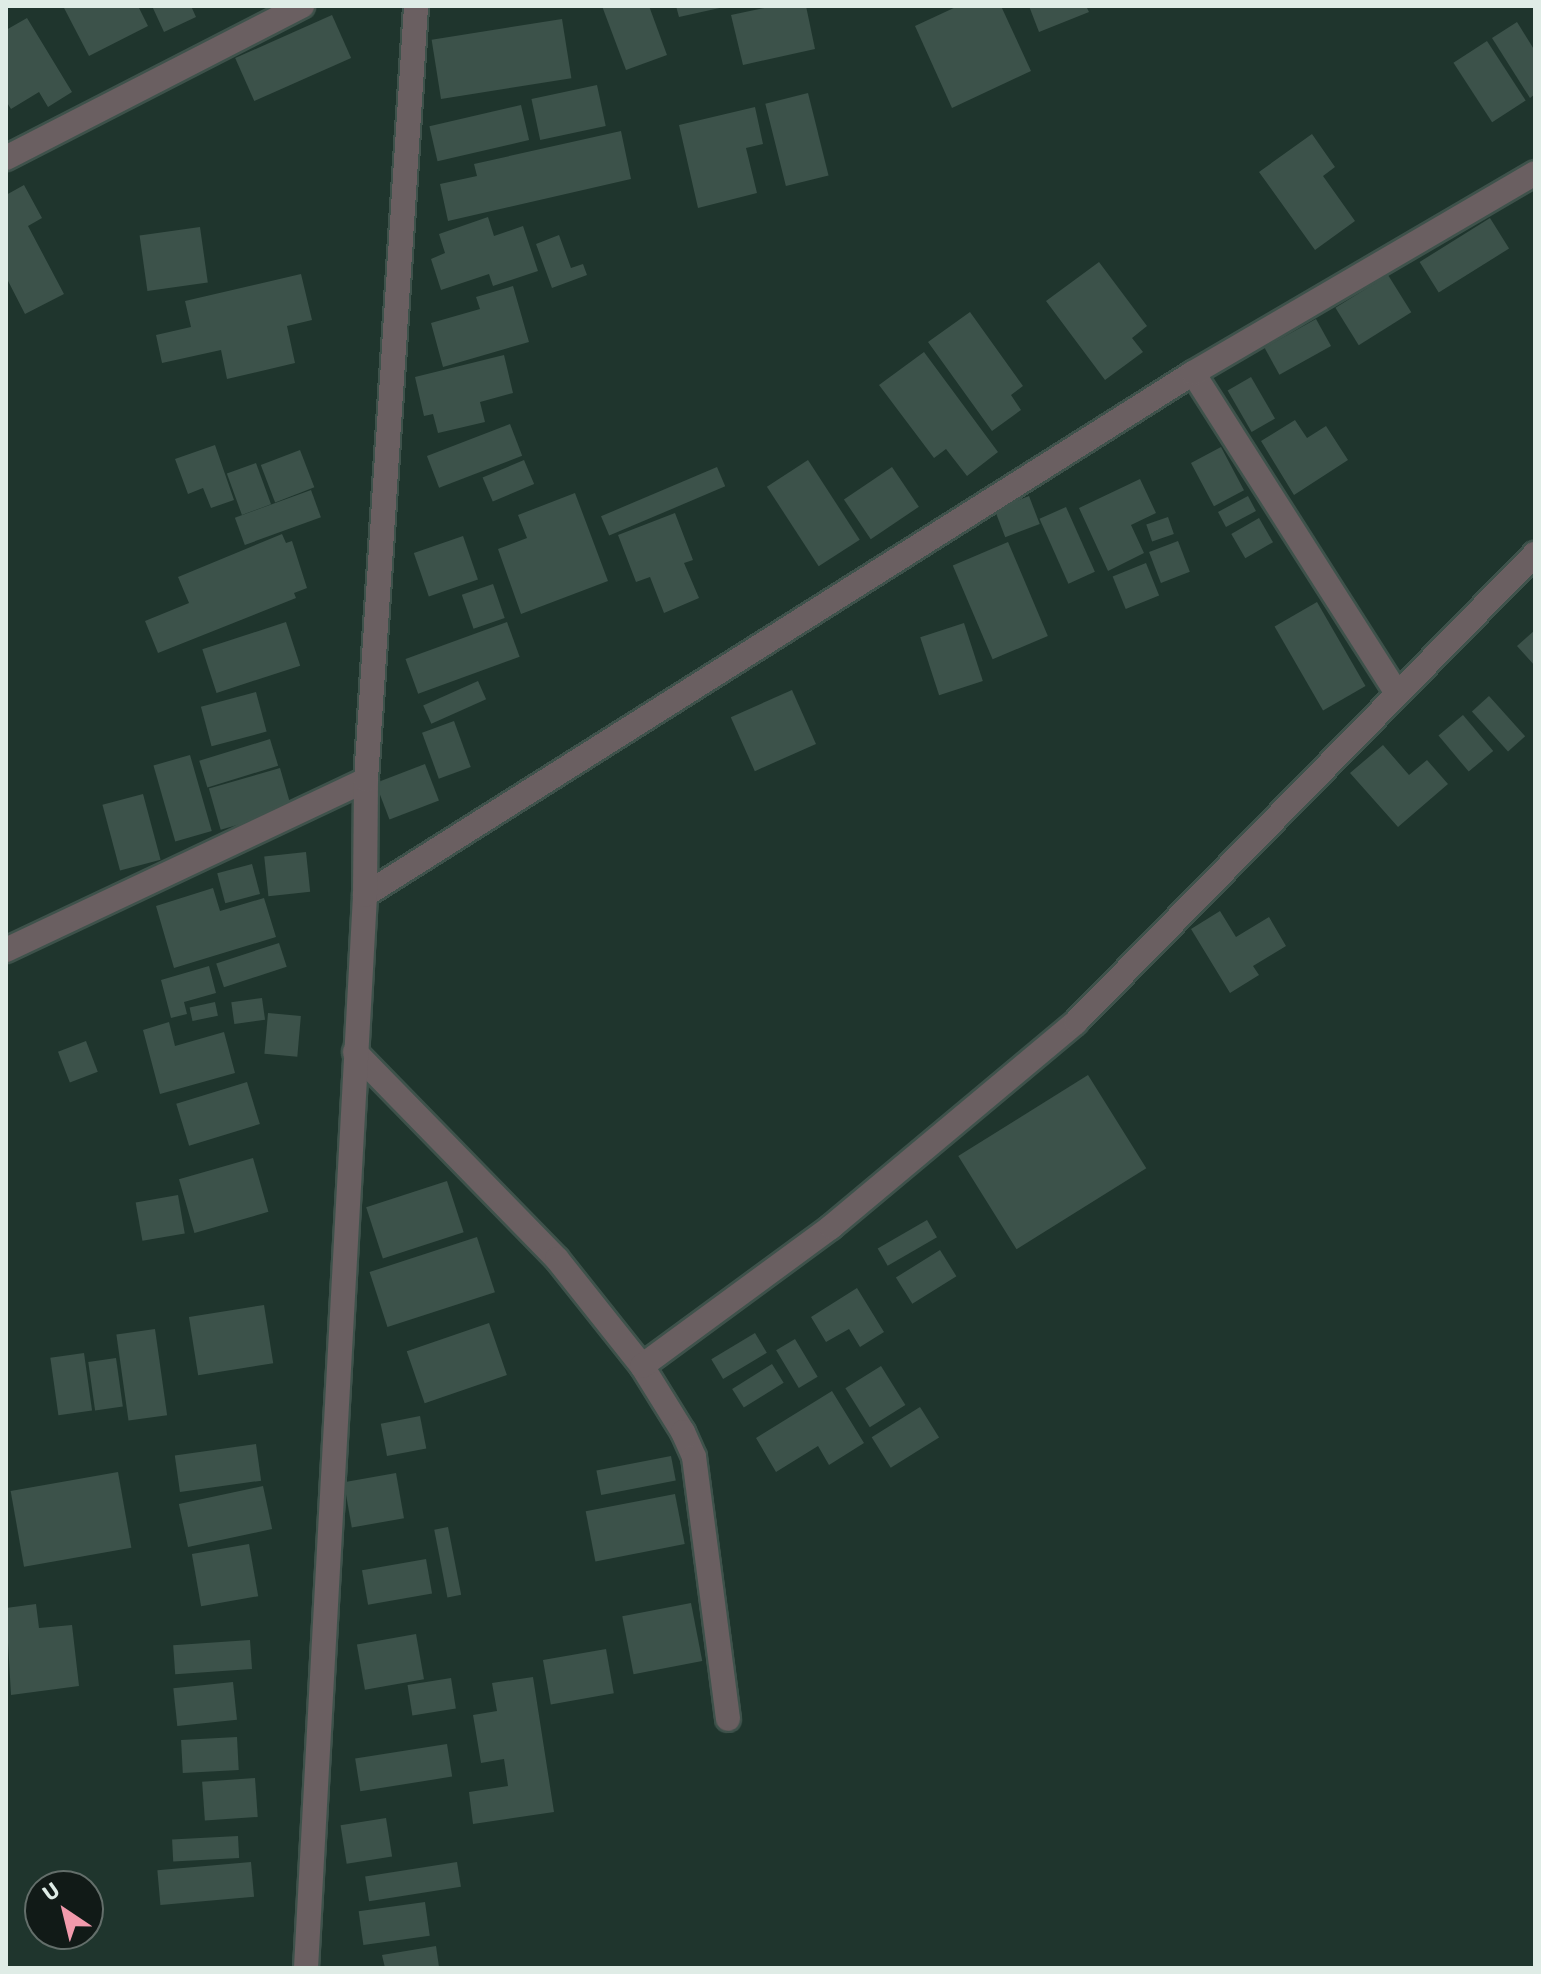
<!DOCTYPE html>
<html>
<head>
<meta charset="utf-8">
<style>
	body { margin:0 }
	#map { position:relative; width:1541px; height:1974px; overflow:hidden; background:#1f352d; font-family:Signika,sans-serif }
	div>[style] { position:absolute }
	.building>* { inset:0; background:#3c524a; transform-origin:0 0 }
	.roads { filter:drop-shadow(2px 0 #3e524b) drop-shadow(-2px 0 #3e524b) drop-shadow(0 2px #3e524b) drop-shadow(0 -2px #3e524b) }
	.street>* { height:24px; margin:-12px; padding:0 12px; transform-origin:12px; border-radius:12px; background:#6a5f61 }
	span { translate:-50% -50%; white-space:nowrap; text-align:center; line-height:1.15; -webkit-text-stroke:7px #111a17; paint-order:stroke }
	.frame { position:absolute; inset:0; border:8px solid #dfece6; pointer-events:none }
	.north { position:absolute; left:24px; top:1870px; width:80px; height:80px; box-sizing:border-box; background:#111a17; border:2px solid #636e6a; border-radius:50%; rotate:325deg; font-size:22px; font-weight:700; line-height:32px; text-align:center; color:#dfece6 }
	.north::after { content:''; display:block; margin:auto; width:28px; height:36px; background:#f29aac; clip-path:polygon(50% 0,100% 100%,50% 72%,0 100%) }
</style>
</head>
<body>
<div id="map">
	<div class="building">
		<i style="clip-path:polygon(63px 6px,138px 6px,148px 26px,89px 56px)"></i>
		<i style="clip-path:polygon(152px 6px,191px 6px,196px 17px,164px 32px)"></i>
		<i style="clip-path:polygon(602px 6px,649px 6px,667px 55px,626px 70px)"></i>
		<i style="clip-path:polygon(676px 6px,724px 6px,724px 7px,679px 17px)"></i>
		<i style="clip-path:polygon(774px 6px,806px 6px,815px 49px,743px 65px,731px 15px)"></i>
		<i style="clip-path:polygon(958px 6px,1001px 6px,1031px 71px,952px 108px,915px 26px)"></i>
		<i style="clip-path:polygon(1029px 6px,1086px 6px,1089px 12px,1039px 32px)"></i>
		<i style="left:332px;top:15px;width:47px;height:106px;rotate:66deg"></i>
		<i style="clip-path:polygon(27px 18px,72px 92px,48px 107px,39px 92px,11px 109px,6px 101px,6px 30px)"></i>
		<i style="left:562px;top:19px;width:60px;height:132px;rotate:81deg"></i>
		<i style="clip-path:polygon(1517px 22px,1535px 51px,1535px 94px,1530px 98px,1492px 38px)"></i>
		<i style="left:1487px;top:41px;width:71px;height:40px;rotate:57deg"></i>
		<i style="left:597px;top:85px;width:42px;height:67px;rotate:78deg"></i>
		<i style="left:808px;top:93px;width:85px;height:44px;rotate:76deg"></i>
		<i style="left:521px;top:105px;width:36px;height:94px;rotate:77deg"></i>
		<i style="clip-path:polygon(755px 107px,763px 144px,746px 148px,757px 193px,698px 208px,679px 125px)"></i>
		<i style="clip-path:polygon(621px 131px,631px 179px,448px 221px,440px 184px,477px 176px,474px 164px)"></i>
		<i style="clip-path:polygon(1312px 134px,1335px 167px,1323px 176px,1355px 221px,1315px 250px,1259px 172px)"></i>
		<i style="clip-path:polygon(24px 185px,42px 218px,28px 226px,64px 294px,25px 314px,6px 277px,6px 195px)"></i>
		<i style="clip-path:polygon(488px 217px,494px 236px,523px 226px,538px 271px,493px 286px,489px 274px,441px 290px,431px 259px,445px 253px,439px 234px)"></i>
		<i style="left:1490px;top:218px;width:36px;height:83px;rotate:58deg"></i>
		<i style="left:200px;top:227px;width:56px;height:61px;rotate:82deg"></i>
		<i style="clip-path:polygon(559px 235px,571px 268px,583px 264px,587px 275px,552px 288px,536px 244px)"></i>
		<i style="clip-path:polygon(1099px 262px,1147px 326px,1132px 338px,1143px 352px,1105px 380px,1046px 301px)"></i>
		<i style="clip-path:polygon(301px 274px,312px 320px,287px 326px,295px 363px,227px 379px,221px 350px,162px 363px,156px 335px,191px 327px,185px 301px)"></i>
		<i style="left:1388px;top:275px;width:44px;height:62px;rotate:58deg"></i>
		<i style="clip-path:polygon(513px 286px,529px 342px,443px 367px,431px 323px,480px 309px,476px 297px)"></i>
		<i style="clip-path:polygon(970px 312px,1023px 386px,1011px 395px,1021px 410px,992px 431px,928px 342px)"></i>
		<i style="left:1316px;top:319px;width:31px;height:59px;rotate:61deg"></i>
		<i style="clip-path:polygon(924px 352px,998px 452px,967px 476px,946px 449px,934px 458px,879px 385px)"></i>
		<i style="clip-path:polygon(504px 355px,513px 393px,480px 402px,485px 422px,438px 433px,433px 414px,424px 416px,415px 377px)"></i>
		<i style="left:1251px;top:377px;width:48px;height:27px;rotate:60deg"></i>
		<i style="clip-path:polygon(1295px 420px,1307px 438px,1326px 426px,1348px 460px,1294px 495px,1261px 441px)"></i>
		<i style="left:510px;top:424px;width:34px;height:89px;rotate:69deg"></i>
		<i style="clip-path:polygon(215px 445px,234px 500px,211px 508px,203px 488px,188px 494px,175px 459px)"></i>
		<i style="left:1221px;top:447px;width:49px;height:34px;rotate:62deg"></i>
		<i style="left:300px;top:450px;width:40px;height:42px;rotate:69deg"></i>
		<i style="left:524px;top:460px;width:26px;height:45px;rotate:67deg"></i>
		<i style="left:808px;top:460px;width:95px;height:49px;rotate:57deg"></i>
		<i style="left:256px;top:463px;width:44px;height:31px;rotate:70deg"></i>
		<i style="left:717px;top:467px;width:21px;height:126px;rotate:67deg"></i>
		<i style="left:892px;top:467px;width:48px;height:58px;rotate:56deg"></i>
		<i style="clip-path:polygon(1140px 479px,1156px 513px,1131px 525px,1144px 553px,1108px 571px,1079px 508px)"></i>
		<i style="left:311px;top:490px;width:29px;height:81px;rotate:70deg"></i>
		<i style="clip-path:polygon(575px 493px,608px 581px,521px 614px,498px 549px,527px 538px,518px 515px)"></i>
		<i style="left:1029px;top:496px;width:30px;height:37px;rotate:69deg"></i>
		<i style="left:1248px;top:496px;width:17px;height:34px;rotate:62deg"></i>
		<i style="left:1066px;top:507px;width:71px;height:29px;rotate:66deg"></i>
		<i style="clip-path:polygon(675px 513px,693px 560px,684px 563px,699px 598px,664px 613px,650px 577px,636px 582px,618px 535px)"></i>
		<i style="left:1168px;top:517px;width:18px;height:23px;rotate:71deg"></i>
		<i style="left:1259px;top:518px;width:28px;height:32px;rotate:60deg"></i>
		<i style="clip-path:polygon(282px 534px,286px 543px,292px 541px,307px 588px,294px 593px,296px 598px,158px 653px,145px 621px,189px 603px,178px 577px)"></i>
		<i style="left:463px;top:536px;width:46px;height:52px;rotate:71deg"></i>
		<i style="left:1178px;top:541px;width:33px;height:31px;rotate:69deg"></i>
		<i style="left:1008px;top:542px;width:102px;height:60px;rotate:67deg"></i>
		<i style="left:1146px;top:563px;width:35px;height:36px;rotate:68deg"></i>
		<i style="left:493px;top:584px;width:36px;height:33px;rotate:71deg"></i>
		<i style="left:1317px;top:602px;width:97px;height:49px;rotate:60deg"></i>
		<i style="left:286px;top:622px;width:46px;height:88px;rotate:72deg"></i>
		<i style="left:507px;top:622px;width:37px;height:108px;rotate:70deg"></i>
		<i style="left:964px;top:623px;width:61px;height:46px;rotate:72deg"></i>
		<i style="clip-path:polygon(1535px 630px,1535px 666px,1517px 646px)"></i>
		<i style="left:478px;top:681px;width:20px;height:60px;rotate:66deg"></i>
		<i style="left:792px;top:690px;width:59px;height:67px;rotate:66deg"></i>
		<i style="left:256px;top:692px;width:41px;height:57px;rotate:75deg"></i>
		<i style="left:1489px;top:696px;width:54px;height:23px;rotate:48deg"></i>
		<i style="left:1463px;top:715px;width:47px;height:32px;rotate:50deg"></i>
		<i style="left:454px;top:721px;width:49px;height:34px;rotate:70deg"></i>
		<i style="left:270px;top:739px;width:28px;height:74px;rotate:73deg"></i>
		<i style="clip-path:polygon(1383px 745px,1409px 775px,1427px 760px,1448px 784px,1398px 827px,1350px 773px)"></i>
		<i style="left:190px;top:755px;width:79px;height:38px;rotate:74deg"></i>
		<i style="left:425px;top:764px;width:39px;height:53px;rotate:69deg"></i>
		<i style="left:280px;top:768px;width:43px;height:74px;rotate:74deg"></i>
		<i style="left:143px;top:794px;width:68px;height:42px;rotate:75deg"></i>
		<i style="left:306px;top:852px;width:40px;height:42px;rotate:84deg"></i>
		<i style="left:252px;top:864px;width:31px;height:36px;rotate:75deg"></i>
		<i style="clip-path:polygon(213px 888px,220px 911px,264px 898px,276px 937px,174px 968px,156px 906px)"></i>
		<i style="clip-path:polygon(1220px 911px,1236px 937px,1269px 917px,1286px 946px,1253px 966px,1259px 975px,1230px 993px,1191px 929px)"></i>
		<i style="left:279px;top:943px;width:25px;height:66px;rotate:72deg"></i>
		<i style="clip-path:polygon(209px 966px,216px 993px,184px 1002px,187px 1014px,171px 1018px,161px 980px)"></i>
		<i style="left:262px;top:998px;width:22px;height:31px;rotate:82deg"></i>
		<i style="left:215px;top:1002px;width:14px;height:26px;rotate:78deg"></i>
		<i style="left:268px;top:1013px;width:33px;height:41px;rotate:5deg"></i>
		<i style="clip-path:polygon(169px 1022px,175px 1046px,224px 1032px,235px 1073px,160px 1094px,143px 1030px)"></i>
		<i style="left:86px;top:1041px;width:33px;height:30px;rotate:69deg"></i>
		<i style="left:1088px;top:1075px;width:110px;height:153px;rotate:58deg"></i>
		<i style="left:247px;top:1082px;width:44px;height:74px;rotate:73deg"></i>
		<i style="left:253px;top:1158px;width:56px;height:77px;rotate:74deg"></i>
		<i style="left:447px;top:1181px;width:54px;height:85px;rotate:72deg"></i>
		<i style="left:178px;top:1195px;width:39px;height:43px;rotate:80deg"></i>
		<i style="left:927px;top:1220px;width:20px;height:57px;rotate:60deg"></i>
		<i style="left:477px;top:1237px;width:58px;height:113px;rotate:72deg"></i>
		<i style="left:940px;top:1250px;width:31px;height:52px;rotate:58deg"></i>
		<i style="clip-path:polygon(857px 1288px,884px 1332px,860px 1347px,849px 1329px,826px 1342px,811px 1317px)"></i>
		<i style="left:264px;top:1305px;width:59px;height:76px;rotate:81deg"></i>
		<i style="left:489px;top:1323px;width:55px;height:87px;rotate:71deg"></i>
		<i style="left:155px;top:1329px;width:87px;height:39px;rotate:82deg"></i>
		<i style="left:755px;top:1333px;width:23px;height:51px;rotate:59deg"></i>
		<i style="left:795px;top:1339px;width:44px;height:22px;rotate:59deg"></i>
		<i style="left:84px;top:1353px;width:58px;height:34px;rotate:82deg"></i>
		<i style="left:116px;top:1358px;width:49px;height:28px;rotate:82deg"></i>
		<i style="left:772px;top:1364px;width:22px;height:47px;rotate:58deg"></i>
		<i style="left:881px;top:1366px;width:46px;height:42px;rotate:58deg"></i>
		<i style="clip-path:polygon(832px 1391px,864px 1443px,829px 1465px,818px 1446px,776px 1472px,756px 1438px)"></i>
		<i style="left:920px;top:1407px;width:36px;height:57px;rotate:58deg"></i>
		<i style="left:420px;top:1416px;width:33px;height:40px;rotate:79deg"></i>
		<i style="left:256px;top:1444px;width:37px;height:82px;rotate:82deg"></i>
		<i style="left:671px;top:1456px;width:25px;height:76px;rotate:79deg"></i>
		<i style="left:118px;top:1472px;width:77px;height:109px;rotate:80deg"></i>
		<i style="left:396px;top:1473px;width:46px;height:53px;rotate:80deg"></i>
		<i style="left:263px;top:1486px;width:44px;height:86px;rotate:78deg"></i>
		<i style="left:675px;top:1494px;width:51px;height:91px;rotate:79deg"></i>
		<i style="left:448px;top:1527px;width:69px;height:14px;rotate:79deg"></i>
		<i style="left:249px;top:1544px;width:53px;height:58px;rotate:80deg"></i>
		<i style="left:426px;top:1559px;width:35px;height:65px;rotate:80deg"></i>
		<i style="left:691px;top:1603px;width:59px;height:70px;rotate:79deg"></i>
		<i style="clip-path:polygon(36px 1604px,39px 1628px,72px 1625px,79px 1686px,11px 1695px,6px 1608px)"></i>
		<i style="left:416px;top:1634px;width:46px;height:60px;rotate:80deg"></i>
		<i style="left:250px;top:1640px;width:29px;height:77px;rotate:86deg"></i>
		<i style="left:606px;top:1649px;width:45px;height:64px;rotate:80deg"></i>
		<i style="clip-path:polygon(533px 1677px,554px 1812px,473px 1824px,469px 1792px,508px 1786px,504px 1759px,481px 1763px,473px 1715px,497px 1711px,492px 1683px)"></i>
		<i style="left:451px;top:1678px;width:31px;height:44px;rotate:81deg"></i>
		<i style="left:233px;top:1682px;width:38px;height:60px;rotate:84deg"></i>
		<i style="left:237px;top:1737px;width:33px;height:56px;rotate:87deg"></i>
		<i style="left:447px;top:1744px;width:33px;height:93px;rotate:81deg"></i>
		<i style="left:255px;top:1778px;width:39px;height:53px;rotate:86deg"></i>
		<i style="left:386px;top:1818px;width:39px;height:46px;rotate:81deg"></i>
		<i style="left:238px;top:1836px;width:22px;height:66px;rotate:87deg"></i>
		<i style="left:251px;top:1862px;width:35px;height:94px;rotate:85deg"></i>
		<i style="left:457px;top:1862px;width:25px;height:93px;rotate:81deg"></i>
		<i style="left:425px;top:1902px;width:34px;height:67px;rotate:82deg"></i>
		<i style="clip-path:polygon(436px 1946px,439px 1967px,385px 1968px,382px 1955px)"></i>
	</div>
	<div class="roads">
		<div class="street">
			<i style="left:6px;top:158px;width:333px;rotate:-27.2deg"></i>
			<i style="left:1193px;top:373px;width:379px;rotate:57.5deg"></i>
			<i style="left:365px;top:895px;width:979px;rotate:-32.23deg"></i>
			<i style="left:1193px;top:373px;width:396px;rotate:-30.3deg"></i>
			<i style="left:6px;top:950px;width:398px;rotate:-25.3deg"></i>
			<i style="left:355px;top:1052px;width:289px;rotate:45.7deg"></i>
			<i style="left:557px;top:1259px;width:137px;rotate:51.5deg"></i>
			<i style="left:642px;top:1366px;width:78px;rotate:58.2deg"></i>
			<i style="left:683px;top:1432px;width:27px;rotate:66deg"></i>
			<i style="left:694px;top:1457px;width:264px;rotate:82.6deg"></i>
			<i style="left:642px;top:1366px;width:235px;rotate:-36.3deg"></i>
			<i style="left:831px;top:1227px;width:319px;rotate:-39.9deg"></i>
			<i style="left:1076px;top:1022px;width:656px;rotate:-45.56deg"></i>
			<i style="left:306px;top:1968px;width:1075px;rotate:-86.85deg"></i>
			<i style="left:365px;top:895px;width:115px;rotate:-89.5deg"></i>
			<i style="left:366px;top:780px;width:776px;rotate:-86.3deg"></i>
		</div>
	</div>
	<div class="frame"></div>
	<div class="north">U</div>
</div>
</body>
</html>
